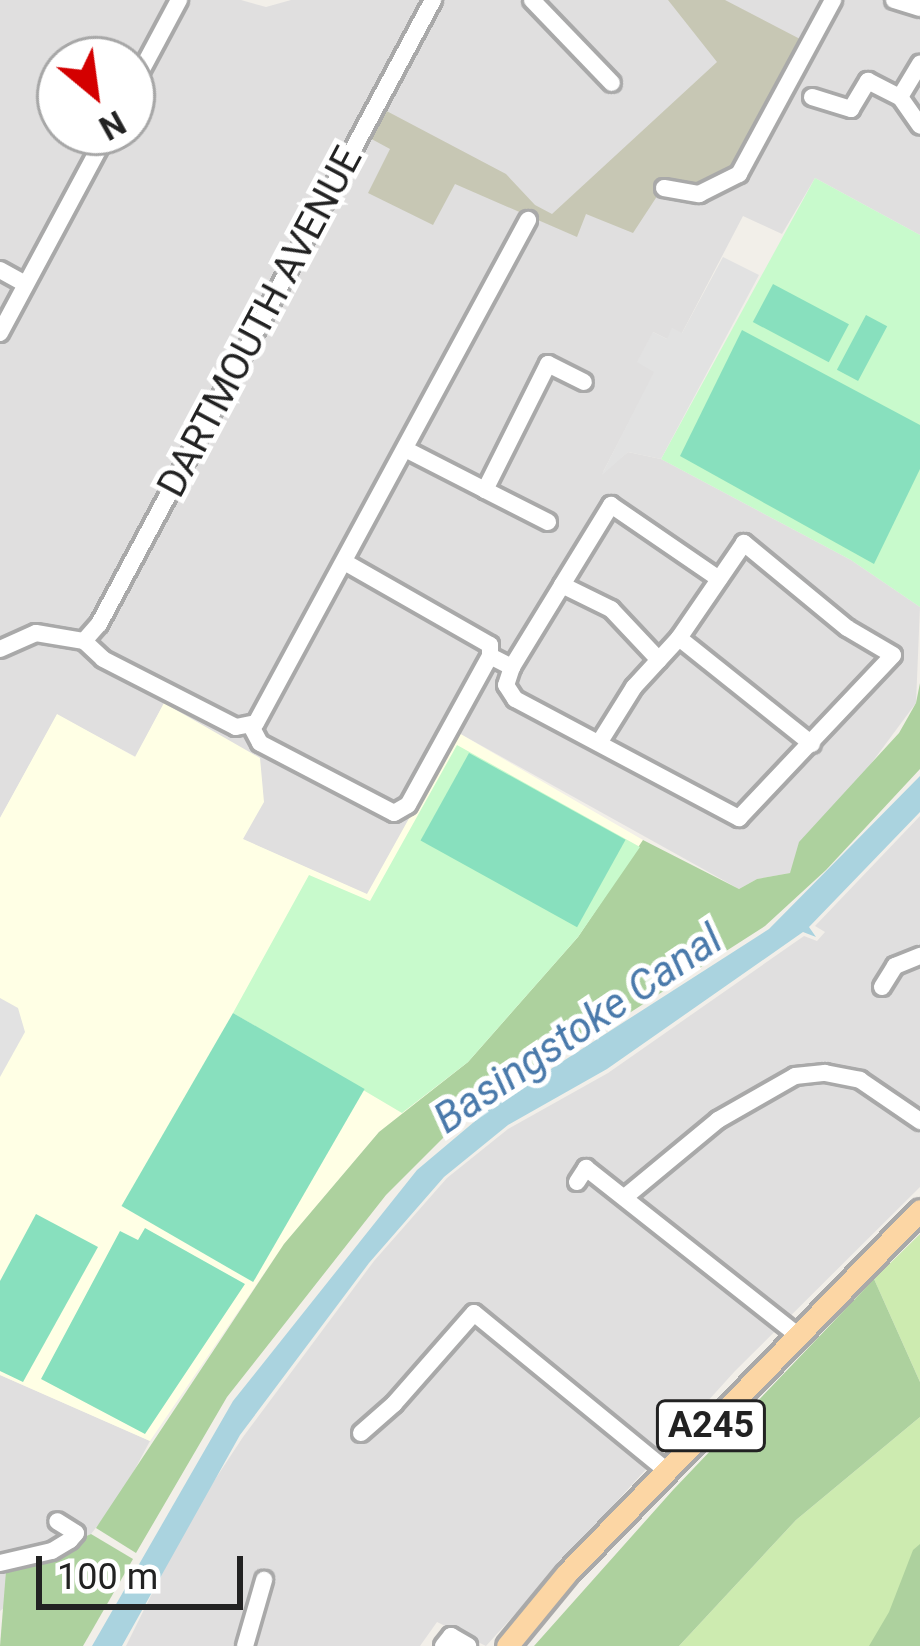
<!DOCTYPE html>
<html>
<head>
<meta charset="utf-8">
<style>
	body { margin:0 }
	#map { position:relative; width:920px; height:1646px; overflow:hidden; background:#f2efe9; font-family:Roboto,sans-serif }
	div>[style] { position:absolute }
	.residential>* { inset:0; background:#e0dfdf }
	.education>* { inset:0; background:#ffffe5 }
	.construction>* { inset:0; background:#c7c7b4 }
	.grass>* { inset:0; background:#cdebb0 }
	.forest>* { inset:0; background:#add19e }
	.park>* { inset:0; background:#c8facc }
	.pitch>* { inset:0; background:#88e0be; transform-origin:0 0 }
	.parking>* { inset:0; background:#e2e2e2 }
	.water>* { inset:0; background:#aad3df }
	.roads { filter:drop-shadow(3px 0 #a9a9a9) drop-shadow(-3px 0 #a9a9a9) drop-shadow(0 3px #a9a9a9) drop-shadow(0 -3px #a9a9a9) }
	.minor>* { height:16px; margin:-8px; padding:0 8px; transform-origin:8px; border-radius:8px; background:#fff }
	.major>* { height:21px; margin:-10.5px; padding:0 10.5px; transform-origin:10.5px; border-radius:10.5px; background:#fcd6a4 }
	span { translate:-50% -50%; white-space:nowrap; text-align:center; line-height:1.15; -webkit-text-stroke:10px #fff; paint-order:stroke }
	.shield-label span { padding:3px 9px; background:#fff; border:3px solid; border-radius:9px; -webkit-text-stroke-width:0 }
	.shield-label { font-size:36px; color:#222; font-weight:700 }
	.street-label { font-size:39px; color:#222 }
	.water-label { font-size:42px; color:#4a7aab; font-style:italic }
	.north { position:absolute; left:36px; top:36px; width:120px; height:120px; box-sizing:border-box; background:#fff; border:3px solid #a7a7a7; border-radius:50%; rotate:151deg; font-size:33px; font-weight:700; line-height:48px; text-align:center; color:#222 }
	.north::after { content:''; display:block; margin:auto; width:42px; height:54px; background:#d40000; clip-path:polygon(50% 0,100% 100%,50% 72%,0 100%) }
	.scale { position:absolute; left:36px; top:1556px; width:207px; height:54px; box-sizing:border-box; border:6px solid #222; border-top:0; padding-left:15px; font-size:36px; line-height:42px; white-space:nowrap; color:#222; -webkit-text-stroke:9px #fff; paint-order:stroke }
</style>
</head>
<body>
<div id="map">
	<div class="residential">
		<i style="clip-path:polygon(evenodd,0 0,241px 0,266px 7px,291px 0,920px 0,920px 235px,815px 178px,782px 234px,743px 216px,682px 333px,667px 339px,653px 332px,655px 372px,603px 472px,628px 452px,661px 459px,851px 560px,920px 607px,916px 703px,790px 873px,757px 879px,739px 889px,457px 732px,368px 895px,242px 839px,164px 703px,136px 757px,57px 715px,0 818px,0 0,60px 60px,132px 60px,132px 132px,60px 132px,60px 60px)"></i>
		<i style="clip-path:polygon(920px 816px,920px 1187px,735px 1371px,486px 1646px,437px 1622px,420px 1646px,126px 1646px,189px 1519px,243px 1437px,374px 1261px,447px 1178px,508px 1129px,608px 1073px,804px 936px,817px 941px,825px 932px,815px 926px)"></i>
		<i style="clip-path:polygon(0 1375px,150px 1441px,120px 1497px,91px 1534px,6px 1571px,5px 1607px,0 1611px)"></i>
	</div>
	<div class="education">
		<i style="clip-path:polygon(164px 703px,260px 758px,264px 802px,243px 839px,367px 894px,457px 732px,643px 840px,578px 937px,468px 1062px,379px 1132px,284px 1244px,150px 1441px,0 1375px,0 818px,57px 714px,135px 757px)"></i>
	</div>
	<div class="construction">
		<i style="clip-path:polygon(668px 0,725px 0,800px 39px,732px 165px,719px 178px,695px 186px,667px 181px,633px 233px,586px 214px,577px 237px,455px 184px,433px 225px,368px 193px,390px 149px,366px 136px,379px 107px,506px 174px,535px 205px,552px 214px,717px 62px)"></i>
	</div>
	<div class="grass">
		<i style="clip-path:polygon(920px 1234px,920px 1382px,874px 1279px)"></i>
		<i style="clip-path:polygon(920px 1417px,920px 1646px,679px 1646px,796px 1520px)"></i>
	</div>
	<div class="forest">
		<i style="clip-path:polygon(920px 683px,920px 769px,826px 870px,765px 926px,542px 1069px,521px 1077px,450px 1131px,386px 1195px,227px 1397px,136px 1553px,96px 1528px,284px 1244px,379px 1132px,468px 1062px,578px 937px,643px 840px,739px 889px,757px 879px,790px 873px,799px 842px,899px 733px,916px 703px)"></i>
		<i style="clip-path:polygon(874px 1279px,920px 1382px,920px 1417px,796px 1520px,679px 1646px,534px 1646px,673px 1490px)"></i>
		<i style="clip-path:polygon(91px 1534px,133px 1559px,83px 1646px,0 1646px,6px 1571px)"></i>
		<i style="clip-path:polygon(920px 1544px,920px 1646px,869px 1646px,889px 1612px,913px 1550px)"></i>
	</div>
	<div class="park">
		<i style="clip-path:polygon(815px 178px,920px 235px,920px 607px,851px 560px,661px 459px)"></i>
		<i style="clip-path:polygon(457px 745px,640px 847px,578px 937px,468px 1062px,402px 1113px,233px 1013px,309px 875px,370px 901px)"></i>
	</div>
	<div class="pitch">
		<i style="left:773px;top:284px;width:86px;height:43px;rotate:28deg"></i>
		<i style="left:866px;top:315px;width:24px;height:62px;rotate:28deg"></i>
		<i style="clip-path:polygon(742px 330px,920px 425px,920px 469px,874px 564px,680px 456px)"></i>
		<i style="left:469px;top:753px;width:179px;height:100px;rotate:29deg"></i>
		<i style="left:233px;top:1013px;width:152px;height:223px;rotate:30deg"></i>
		<i style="clip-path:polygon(36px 1214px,98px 1247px,23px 1382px,0 1371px,0 1281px)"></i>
		<i style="clip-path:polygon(145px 1228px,245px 1284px,145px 1434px,41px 1379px,120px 1231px,138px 1240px)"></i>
	</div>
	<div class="parking">
		<i style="clip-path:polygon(723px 257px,759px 275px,661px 459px,628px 452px,601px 476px,654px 372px,637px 362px,653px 332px,667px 339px,672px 328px,682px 333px)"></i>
		<i style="clip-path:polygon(0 998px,18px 1008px,25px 1032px,0 1077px)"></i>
	</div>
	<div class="water">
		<i style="clip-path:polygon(920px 776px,920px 812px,809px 927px,816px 937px,803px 932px,607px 1069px,508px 1125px,444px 1177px,369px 1263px,240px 1435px,122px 1646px,92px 1646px,233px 1401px,417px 1170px,493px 1106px,769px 929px)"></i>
	</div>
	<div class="roads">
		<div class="minor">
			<i style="left:532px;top:0;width:115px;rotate:46.1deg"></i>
			<i style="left:894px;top:0;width:27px;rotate:17deg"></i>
			<i style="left:132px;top:88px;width:100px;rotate:-61.9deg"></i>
			<i style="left:812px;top:97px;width:41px;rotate:17.1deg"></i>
			<i style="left:851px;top:109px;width:33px;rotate:-59deg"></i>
			<i style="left:868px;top:81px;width:36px;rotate:27deg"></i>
			<i style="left:900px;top:97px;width:35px;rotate:55deg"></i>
			<i style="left:900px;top:97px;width:39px;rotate:-59deg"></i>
			<i style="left:664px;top:188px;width:36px;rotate:10deg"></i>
			<i style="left:699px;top:194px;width:45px;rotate:-26.6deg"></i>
			<i style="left:739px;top:174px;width:198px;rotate:-61.6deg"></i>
			<i style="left:0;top:270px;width:29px;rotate:29deg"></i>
			<i style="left:0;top:333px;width:228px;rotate:-61.8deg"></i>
			<i style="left:405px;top:449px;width:90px;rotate:27.1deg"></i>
			<i style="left:548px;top:522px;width:71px;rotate:-153.1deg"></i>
			<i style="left:485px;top:490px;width:141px;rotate:-63.4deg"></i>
			<i style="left:548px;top:364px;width:40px;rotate:26.6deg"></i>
			<i style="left:562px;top:585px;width:94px;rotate:-58.5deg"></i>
			<i style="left:611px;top:505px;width:131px;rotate:34.4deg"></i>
			<i style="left:679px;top:638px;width:170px;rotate:38.6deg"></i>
			<i style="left:84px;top:641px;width:23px;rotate:-49deg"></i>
			<i style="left:99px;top:624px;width:708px;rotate:-61.84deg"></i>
			<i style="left:0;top:649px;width:39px;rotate:-24deg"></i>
			<i style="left:36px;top:633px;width:49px;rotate:9.5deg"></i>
			<i style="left:84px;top:641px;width:26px;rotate:43deg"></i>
			<i style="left:103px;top:659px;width:149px;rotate:27.1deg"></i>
			<i style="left:236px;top:727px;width:20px;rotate:-11deg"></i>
			<i style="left:256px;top:723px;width:572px;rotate:-61.6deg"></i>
			<i style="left:490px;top:656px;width:25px;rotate:27deg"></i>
			<i style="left:512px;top:667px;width:19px;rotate:108deg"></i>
			<i style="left:506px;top:685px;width:17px;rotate:57deg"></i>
			<i style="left:515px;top:699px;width:254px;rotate:28deg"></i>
			<i style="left:739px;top:818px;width:224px;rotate:-46.6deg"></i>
			<i style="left:893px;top:655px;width:53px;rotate:-149.6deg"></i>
			<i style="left:847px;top:628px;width:134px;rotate:-140.5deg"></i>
			<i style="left:744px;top:543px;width:115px;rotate:124.4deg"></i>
			<i style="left:679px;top:638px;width:67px;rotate:132.6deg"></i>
			<i style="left:634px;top:687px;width:66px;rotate:122deg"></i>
			<i style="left:512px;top:667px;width:96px;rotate:-58.6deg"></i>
			<i style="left:562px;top:585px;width:55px;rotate:26.1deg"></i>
			<i style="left:611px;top:609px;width:70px;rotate:46.7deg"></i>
			<i style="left:251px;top:726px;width:19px;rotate:62deg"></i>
			<i style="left:260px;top:743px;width:151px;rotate:27.6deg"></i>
			<i style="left:394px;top:813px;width:16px;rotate:-30deg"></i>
			<i style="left:408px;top:805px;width:170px;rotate:-61.2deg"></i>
			<i style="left:490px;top:656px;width:11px;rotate:-90deg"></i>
			<i style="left:490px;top:645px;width:166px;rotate:-150.3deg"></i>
			<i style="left:882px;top:987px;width:25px;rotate:-58deg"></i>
			<i style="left:895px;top:966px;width:27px;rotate:-22deg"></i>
			<i style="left:577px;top:1182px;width:17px;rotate:-57deg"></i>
			<i style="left:586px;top:1168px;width:271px;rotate:38.3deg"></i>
			<i style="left:625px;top:1197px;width:121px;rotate:-39.6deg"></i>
			<i style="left:718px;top:1120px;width:89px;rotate:-29.7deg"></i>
			<i style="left:795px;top:1076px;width:30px;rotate:-6deg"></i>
			<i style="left:825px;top:1073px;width:36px;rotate:11deg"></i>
			<i style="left:860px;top:1080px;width:73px;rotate:34.3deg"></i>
			<i style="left:361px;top:1433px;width:44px;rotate:-41.3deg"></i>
			<i style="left:394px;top:1404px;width:121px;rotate:-48.7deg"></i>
			<i style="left:474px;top:1313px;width:249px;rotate:39.3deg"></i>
			<i style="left:0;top:1563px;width:53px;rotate:-13deg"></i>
			<i style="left:52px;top:1551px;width:21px;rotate:-31deg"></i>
			<i style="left:70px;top:1540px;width:9px;rotate:-49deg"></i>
			<i style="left:76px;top:1533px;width:22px;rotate:-148deg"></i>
			<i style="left:245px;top:1646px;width:69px;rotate:-73.9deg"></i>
			<i style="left:443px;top:1646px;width:13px;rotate:-51deg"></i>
			<i style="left:451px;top:1636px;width:20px;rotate:30deg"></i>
		</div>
		<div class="major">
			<i style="left:507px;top:1646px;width:94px;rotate:-50.6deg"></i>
			<i style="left:567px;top:1573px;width:506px;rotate:-45.8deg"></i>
		</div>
	</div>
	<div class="shield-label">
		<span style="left:711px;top:1426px">A245</span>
	</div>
	<div class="street-label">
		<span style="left:260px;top:322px;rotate:-62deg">DARTMOUTH AVENUE</span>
	</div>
	<div class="water-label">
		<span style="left:578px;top:1029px;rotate:-34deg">Basingstoke Canal</span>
	</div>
	<div class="north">N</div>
	<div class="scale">100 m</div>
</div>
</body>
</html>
